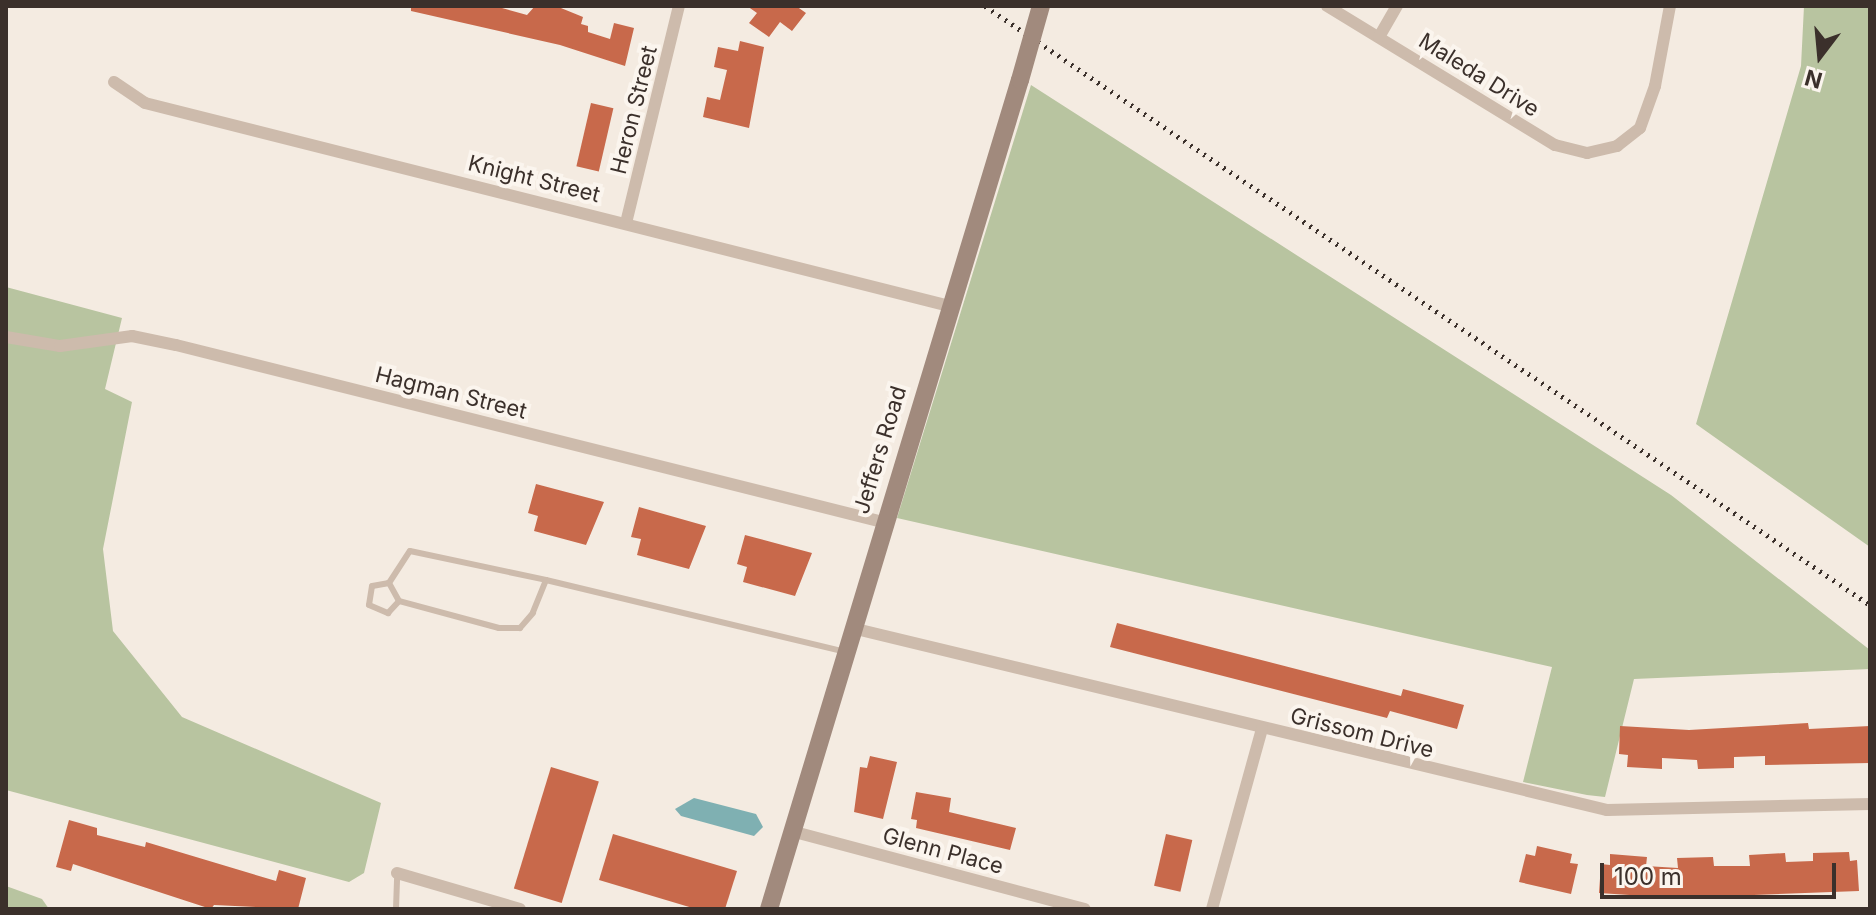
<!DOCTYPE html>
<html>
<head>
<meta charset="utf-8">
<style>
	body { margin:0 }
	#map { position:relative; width:1876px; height:915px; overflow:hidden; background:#f4ebe1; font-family:Inter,sans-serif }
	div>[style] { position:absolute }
	.green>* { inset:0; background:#b8c4a0 }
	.water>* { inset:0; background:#7fb0b2 }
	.building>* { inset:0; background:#c8694b; transform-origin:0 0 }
	.lane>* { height:6px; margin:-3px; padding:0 3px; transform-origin:3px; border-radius:3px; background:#cdbbac }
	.street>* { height:12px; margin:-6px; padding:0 6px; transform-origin:6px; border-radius:6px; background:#cdbbac }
	.secondary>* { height:18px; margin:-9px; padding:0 9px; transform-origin:9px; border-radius:9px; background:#a18a7d }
	.rail>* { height:5px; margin-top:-2.5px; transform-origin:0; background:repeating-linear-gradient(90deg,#3b302b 0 2px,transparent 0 8px) }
	.secondary-bridge>* { height:18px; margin:-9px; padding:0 9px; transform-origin:9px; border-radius:9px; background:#a18a7d }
	span { translate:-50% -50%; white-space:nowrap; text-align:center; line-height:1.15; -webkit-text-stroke:8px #fbf5ee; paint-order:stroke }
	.street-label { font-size:22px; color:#3b302b }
	.frame { position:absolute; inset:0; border:8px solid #3b302b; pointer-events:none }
	.north { position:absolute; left:1780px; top:16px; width:80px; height:80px; -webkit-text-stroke:6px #fbf5ee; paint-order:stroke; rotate:196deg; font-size:22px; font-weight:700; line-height:32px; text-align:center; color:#3b302b }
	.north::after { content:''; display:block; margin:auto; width:28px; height:36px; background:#3b302b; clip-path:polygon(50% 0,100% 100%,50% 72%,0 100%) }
	.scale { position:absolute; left:1600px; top:863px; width:236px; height:36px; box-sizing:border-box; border:4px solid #3b302b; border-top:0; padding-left:10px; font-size:24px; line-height:28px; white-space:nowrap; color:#3b302b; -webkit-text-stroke:6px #fbf5ee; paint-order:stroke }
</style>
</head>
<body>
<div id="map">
	<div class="green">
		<i style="clip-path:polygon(1804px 6px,1870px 6px,1870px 547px,1696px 424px,1801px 66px)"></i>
		<i style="clip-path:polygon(1031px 85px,1671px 495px,1870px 650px,1870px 669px,1634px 679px,1605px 797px,1587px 795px,1523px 782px,1552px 667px,897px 518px)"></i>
		<i style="clip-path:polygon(6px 287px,122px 318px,105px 389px,132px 402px,103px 549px,113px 631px,182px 717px,381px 803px,364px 873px,349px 882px,6px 790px)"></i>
		<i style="clip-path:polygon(6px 886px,42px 899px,49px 909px,6px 909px)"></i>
	</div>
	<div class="water">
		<i style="clip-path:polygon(694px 798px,756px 814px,763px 827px,754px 836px,681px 816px,675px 809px)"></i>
	</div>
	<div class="building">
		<i style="clip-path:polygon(411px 6px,495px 6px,527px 15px,535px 6px,556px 6px,583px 17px,581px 24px,588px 26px,588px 32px,610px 39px,614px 23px,634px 28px,625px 66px,560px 45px,411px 11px)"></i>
		<i style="clip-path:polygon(747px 6px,796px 6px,806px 13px,792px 31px,780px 22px,769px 37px,749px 23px,757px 13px)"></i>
		<i style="clip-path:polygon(740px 41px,764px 47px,749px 128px,703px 117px,707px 97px,720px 100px,727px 70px,714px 67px,718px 47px,738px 51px)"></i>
		<i style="left:591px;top:103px;width:23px;height:65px;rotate:13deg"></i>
		<i style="clip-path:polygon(536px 484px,604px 502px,586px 545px,534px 531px,538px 516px,528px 513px)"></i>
		<i style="clip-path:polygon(639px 507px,706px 526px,689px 569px,637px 555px,641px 539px,631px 537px)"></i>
		<i style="clip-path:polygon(745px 535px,812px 553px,795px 596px,743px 582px,747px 567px,737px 564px)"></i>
		<i style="clip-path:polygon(1117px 623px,1401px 696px,1403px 689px,1464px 705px,1457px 729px,1390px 711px,1387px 718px,1110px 647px)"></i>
		<i style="clip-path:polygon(1808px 723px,1809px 729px,1870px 726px,1870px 763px,1765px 765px,1765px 756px,1734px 757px,1734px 768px,1698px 769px,1697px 760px,1662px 758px,1662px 769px,1627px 767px,1628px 755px,1619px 754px,1620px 726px,1689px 730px)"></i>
		<i style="clip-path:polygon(870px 756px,897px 762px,883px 819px,854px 812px,860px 767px,867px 768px)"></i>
		<i style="left:551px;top:767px;width:50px;height:127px;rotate:17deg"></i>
		<i style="clip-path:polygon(916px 792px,951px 798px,949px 812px,1016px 828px,1010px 850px,916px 828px,917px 820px,911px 819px)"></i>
		<i style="clip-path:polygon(69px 820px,97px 828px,97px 835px,145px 847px,146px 842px,276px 881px,279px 870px,306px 878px,298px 909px,214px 905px,211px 909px,73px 864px,71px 871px,56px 867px)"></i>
		<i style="clip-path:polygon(613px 834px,737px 871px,725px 909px,696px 909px,599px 880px)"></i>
		<i style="left:1166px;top:834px;width:27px;height:53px;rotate:13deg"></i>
		<i style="clip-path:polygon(1537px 846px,1572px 854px,1570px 863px,1578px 864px,1571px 894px,1519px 882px,1526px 854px,1535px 856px)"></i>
		<i style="clip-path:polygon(1849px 852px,1850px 861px,1857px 860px,1859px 891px,1675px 898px,1599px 893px,1601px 864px,1610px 865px,1610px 854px,1647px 857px,1646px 866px,1678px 868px,1677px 858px,1713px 857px,1714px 866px,1750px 866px,1749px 855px,1785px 853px,1786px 862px,1813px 861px,1813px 853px)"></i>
	</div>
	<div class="lane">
		<i style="left:546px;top:580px;width:35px;rotate:112deg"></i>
		<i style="left:533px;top:613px;width:20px;rotate:131deg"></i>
		<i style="left:520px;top:628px;width:21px;rotate:180deg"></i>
		<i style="left:499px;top:628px;width:104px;rotate:-164.9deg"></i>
		<i style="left:399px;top:601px;width:21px;rotate:-119deg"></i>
		<i style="left:389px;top:583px;width:38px;rotate:-57deg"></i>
		<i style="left:410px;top:551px;width:139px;rotate:12deg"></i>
		<i style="left:546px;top:580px;width:308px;rotate:13.5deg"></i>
		<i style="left:389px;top:583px;width:17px;rotate:170deg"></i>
		<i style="left:372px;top:586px;width:19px;rotate:99deg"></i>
		<i style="left:369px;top:605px;width:21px;rotate:23deg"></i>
		<i style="left:388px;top:613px;width:16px;rotate:-47deg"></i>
		<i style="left:396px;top:909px;width:36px;rotate:-88deg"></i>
	</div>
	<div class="street">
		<i style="left:1327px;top:6px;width:267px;rotate:31.4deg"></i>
		<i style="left:1555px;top:145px;width:33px;rotate:14deg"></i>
		<i style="left:1587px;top:153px;width:31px;rotate:-13deg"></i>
		<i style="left:1617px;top:146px;width:29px;rotate:-38deg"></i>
		<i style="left:1640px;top:128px;width:45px;rotate:-70.3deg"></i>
		<i style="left:1655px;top:86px;width:81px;rotate:-79.4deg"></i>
		<i style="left:1379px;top:37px;width:36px;rotate:-60deg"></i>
		<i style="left:114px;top:82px;width:37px;rotate:34deg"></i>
		<i style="left:145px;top:103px;width:829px;rotate:14.17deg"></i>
		<i style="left:626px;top:223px;width:223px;rotate:-76.3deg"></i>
		<i style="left:6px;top:337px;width:55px;rotate:9.5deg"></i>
		<i style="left:60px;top:346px;width:73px;rotate:-7.9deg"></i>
		<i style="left:132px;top:336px;width:45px;rotate:11.6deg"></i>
		<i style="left:176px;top:345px;width:729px;rotate:14.06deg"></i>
		<i style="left:852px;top:628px;width:777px;rotate:13.55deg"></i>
		<i style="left:1607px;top:810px;width:263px;rotate:-1.3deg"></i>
		<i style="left:791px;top:831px;width:304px;rotate:14.9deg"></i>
		<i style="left:397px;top:873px;width:128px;rotate:16.3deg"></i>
		<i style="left:1212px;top:909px;width:187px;rotate:-74.5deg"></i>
	</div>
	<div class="secondary">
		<i style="left:769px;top:909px;width:866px;rotate:-73.16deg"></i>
	</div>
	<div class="rail">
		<i style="left:985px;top:6px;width:1069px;rotate:34.09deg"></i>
	</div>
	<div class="secondary-bridge">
		<i style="left:1020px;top:80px;width:77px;rotate:-74.2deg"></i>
	</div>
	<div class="street-label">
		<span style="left:1479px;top:75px;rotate:32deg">Maleda Drive</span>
		<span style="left:634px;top:110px;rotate:-76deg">Heron Street</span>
		<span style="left:534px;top:179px;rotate:14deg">Knight Street</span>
		<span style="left:451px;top:393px;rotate:14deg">Hagman Street</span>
		<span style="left:880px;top:450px;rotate:-73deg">Jeffers Road</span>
		<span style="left:1362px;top:733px;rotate:14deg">Grissom Drive</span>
		<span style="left:943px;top:851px;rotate:15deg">Glenn Place</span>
	</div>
	<div class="frame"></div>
	<div class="north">N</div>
	<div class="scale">100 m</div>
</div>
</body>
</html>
